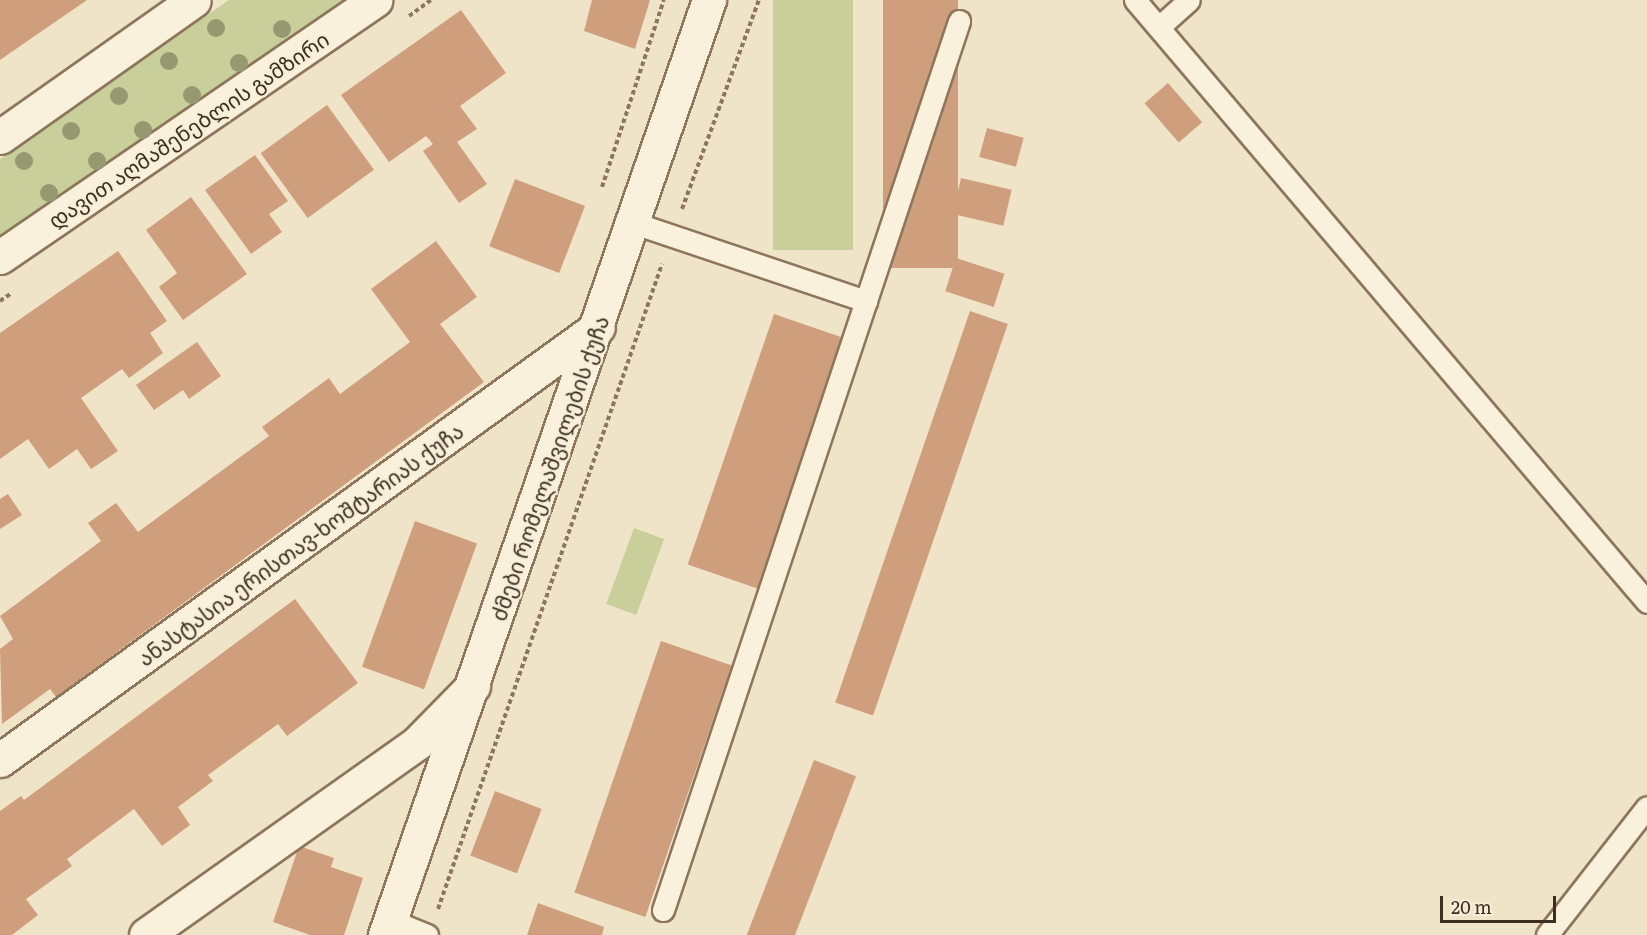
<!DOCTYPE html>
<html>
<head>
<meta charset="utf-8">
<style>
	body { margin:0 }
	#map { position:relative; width:1647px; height:935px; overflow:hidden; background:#f0e4c8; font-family:Literata,"Noto Sans Georgian",serif }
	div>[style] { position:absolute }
	.green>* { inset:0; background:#c9cf9b; transform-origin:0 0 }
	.building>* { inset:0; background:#cf9f7d; transform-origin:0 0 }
	.path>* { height:4px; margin-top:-2px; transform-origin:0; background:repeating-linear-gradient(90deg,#8d765c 0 4.5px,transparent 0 7.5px) }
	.roads { filter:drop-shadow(2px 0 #8d765c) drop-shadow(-2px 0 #8d765c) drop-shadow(0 2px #8d765c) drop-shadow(0 -2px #8d765c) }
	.service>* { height:21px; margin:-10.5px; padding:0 10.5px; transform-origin:10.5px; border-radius:10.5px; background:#faf1dc }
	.minor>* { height:33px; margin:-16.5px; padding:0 16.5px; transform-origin:16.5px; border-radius:16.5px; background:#faf1dc }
	.tertiary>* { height:33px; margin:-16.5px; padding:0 16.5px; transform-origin:16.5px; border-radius:16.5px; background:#faf1dc }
	.trees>* { width:18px; height:18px; margin:-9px; border-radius:50%; background:#96986f }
	span { translate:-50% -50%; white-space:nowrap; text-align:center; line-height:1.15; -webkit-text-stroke:4.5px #f7eed8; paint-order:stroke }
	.street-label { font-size:21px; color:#3d2e20 }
	.scale { position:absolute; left:1440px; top:896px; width:116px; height:27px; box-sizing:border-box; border:3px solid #3d2e20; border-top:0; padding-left:8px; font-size:18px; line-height:21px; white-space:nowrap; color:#3d2e20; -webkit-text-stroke:4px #f7eed8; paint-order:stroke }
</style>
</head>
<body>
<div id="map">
	<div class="green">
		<i style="clip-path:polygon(229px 0,344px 0,0 239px,0 159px)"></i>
		<i style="left:773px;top:0;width:80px;height:250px"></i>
		<i style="left:634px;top:528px;width:32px;height:81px;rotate:20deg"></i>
	</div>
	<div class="building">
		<i style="clip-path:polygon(0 0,87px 0,0 60px)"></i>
		<i style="clip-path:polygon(592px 0,650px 0,635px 49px,584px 31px)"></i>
		<i style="left:883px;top:0;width:75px;height:268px"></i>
		<i style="clip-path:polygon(461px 10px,506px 73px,460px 106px,477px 129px,457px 142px,487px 184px,459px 203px,423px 151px,433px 144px,426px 136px,389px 162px,341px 95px)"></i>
		<i style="left:1168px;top:83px;width:52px;height:31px;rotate:49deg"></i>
		<i style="left:327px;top:105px;width:80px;height:82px;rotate:54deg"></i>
		<i style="left:987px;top:128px;width:38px;height:30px;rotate:15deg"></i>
		<i style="clip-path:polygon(255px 155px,288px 201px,269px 214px,282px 232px,251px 254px,205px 190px)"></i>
		<i style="left:961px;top:178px;width:52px;height:37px;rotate:13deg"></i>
		<i style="left:515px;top:179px;width:75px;height:72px;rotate:21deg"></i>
		<i style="clip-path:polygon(191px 197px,247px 274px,183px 320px,159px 287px,177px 273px,146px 230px)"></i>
		<i style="clip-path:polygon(436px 241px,477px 297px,440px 324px,484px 382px,56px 697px,50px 689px,2px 724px,0 649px,13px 639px,0 616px,101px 541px,88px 523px,116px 503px,138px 532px,269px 436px,262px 427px,329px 378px,340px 394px,410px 342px,371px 289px)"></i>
		<i style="clip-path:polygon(118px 251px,167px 321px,150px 333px,163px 353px,129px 378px,122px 369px,81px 398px,118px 451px,91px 469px,77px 449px,49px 469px,28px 439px,0 459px,0 333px)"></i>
		<i style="left:956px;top:258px;width:51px;height:35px;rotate:18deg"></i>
		<i style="left:970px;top:311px;width:40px;height:414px;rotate:19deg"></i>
		<i style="left:774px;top:314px;width:76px;height:265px;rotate:19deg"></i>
		<i style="clip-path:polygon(197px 342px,221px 376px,189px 399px,183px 390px,154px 410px,136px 385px)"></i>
		<i style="clip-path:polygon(8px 494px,22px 515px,0 529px,0 499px)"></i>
		<i style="left:415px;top:521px;width:66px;height:155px;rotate:20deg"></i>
		<i style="clip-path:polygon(295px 599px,358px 683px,287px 736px,278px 724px,208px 775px,213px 781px,178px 807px,190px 825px,162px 846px,134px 809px,67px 859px,72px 866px,26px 899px,38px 915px,12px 935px,0 935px,0 811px,21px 796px,24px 800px)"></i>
		<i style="left:661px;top:641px;width:75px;height:266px;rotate:19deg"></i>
		<i style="left:814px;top:760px;width:45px;height:188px;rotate:21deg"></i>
		<i style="left:495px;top:791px;width:50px;height:69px;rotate:21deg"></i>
		<i style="clip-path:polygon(299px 846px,334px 858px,331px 867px,363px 878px,344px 935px,310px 935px,273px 922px)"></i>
		<i style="clip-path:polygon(538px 903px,604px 927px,602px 935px,527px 935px)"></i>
	</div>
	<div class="path">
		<i style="left:409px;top:16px;width:27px;rotate:-36deg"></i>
		<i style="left:602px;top:187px;width:197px;rotate:-71.7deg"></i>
		<i style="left:682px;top:209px;width:223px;rotate:-69.8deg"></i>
		<i style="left:0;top:301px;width:14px;rotate:-34deg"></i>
		<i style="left:438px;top:909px;width:683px;rotate:-70.85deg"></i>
	</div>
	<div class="roads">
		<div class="service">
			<i style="left:1135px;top:0;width:790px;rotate:49.62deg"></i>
			<i style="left:1159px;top:27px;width:40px;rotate:-42deg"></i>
			<i style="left:634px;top:223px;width:245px;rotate:18.6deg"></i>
			<i style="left:663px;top:910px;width:937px;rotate:-71.58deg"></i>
			<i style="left:390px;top:920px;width:40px;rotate:22deg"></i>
			<i style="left:1547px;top:935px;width:162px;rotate:-52deg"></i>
		</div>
		<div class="minor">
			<i style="left:0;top:760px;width:738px;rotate:-35.91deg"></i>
			<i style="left:146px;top:935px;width:332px;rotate:-35.3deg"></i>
			<i style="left:417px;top:743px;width:80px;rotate:-45.5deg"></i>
		</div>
		<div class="tertiary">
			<i style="left:0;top:137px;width:237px;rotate:-35.2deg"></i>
			<i style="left:0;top:257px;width:455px;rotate:-34.4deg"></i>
			<i style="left:385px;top:935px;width:990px;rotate:-70.89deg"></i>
		</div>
	</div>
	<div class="trees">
		<i style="left:216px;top:28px"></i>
		<i style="left:282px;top:29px"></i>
		<i style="left:169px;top:61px"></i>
		<i style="left:239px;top:63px"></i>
		<i style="left:192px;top:95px"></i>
		<i style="left:119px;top:96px"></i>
		<i style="left:143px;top:130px"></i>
		<i style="left:71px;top:131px"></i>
		<i style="left:24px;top:161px"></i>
		<i style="left:97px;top:161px"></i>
		<i style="left:49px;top:193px"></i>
	</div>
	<div class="street-label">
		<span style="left:188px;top:129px;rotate:-34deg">დავით აღმაშენებლის გამზირი</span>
		<span style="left:549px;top:468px;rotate:-71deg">ძმები რომელაშვილების ქუჩა</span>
		<span style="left:300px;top:544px;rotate:-36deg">ანასტასია ერისთავ-ხოშტარიას ქუჩა</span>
	</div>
	<div class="scale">20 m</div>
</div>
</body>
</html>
